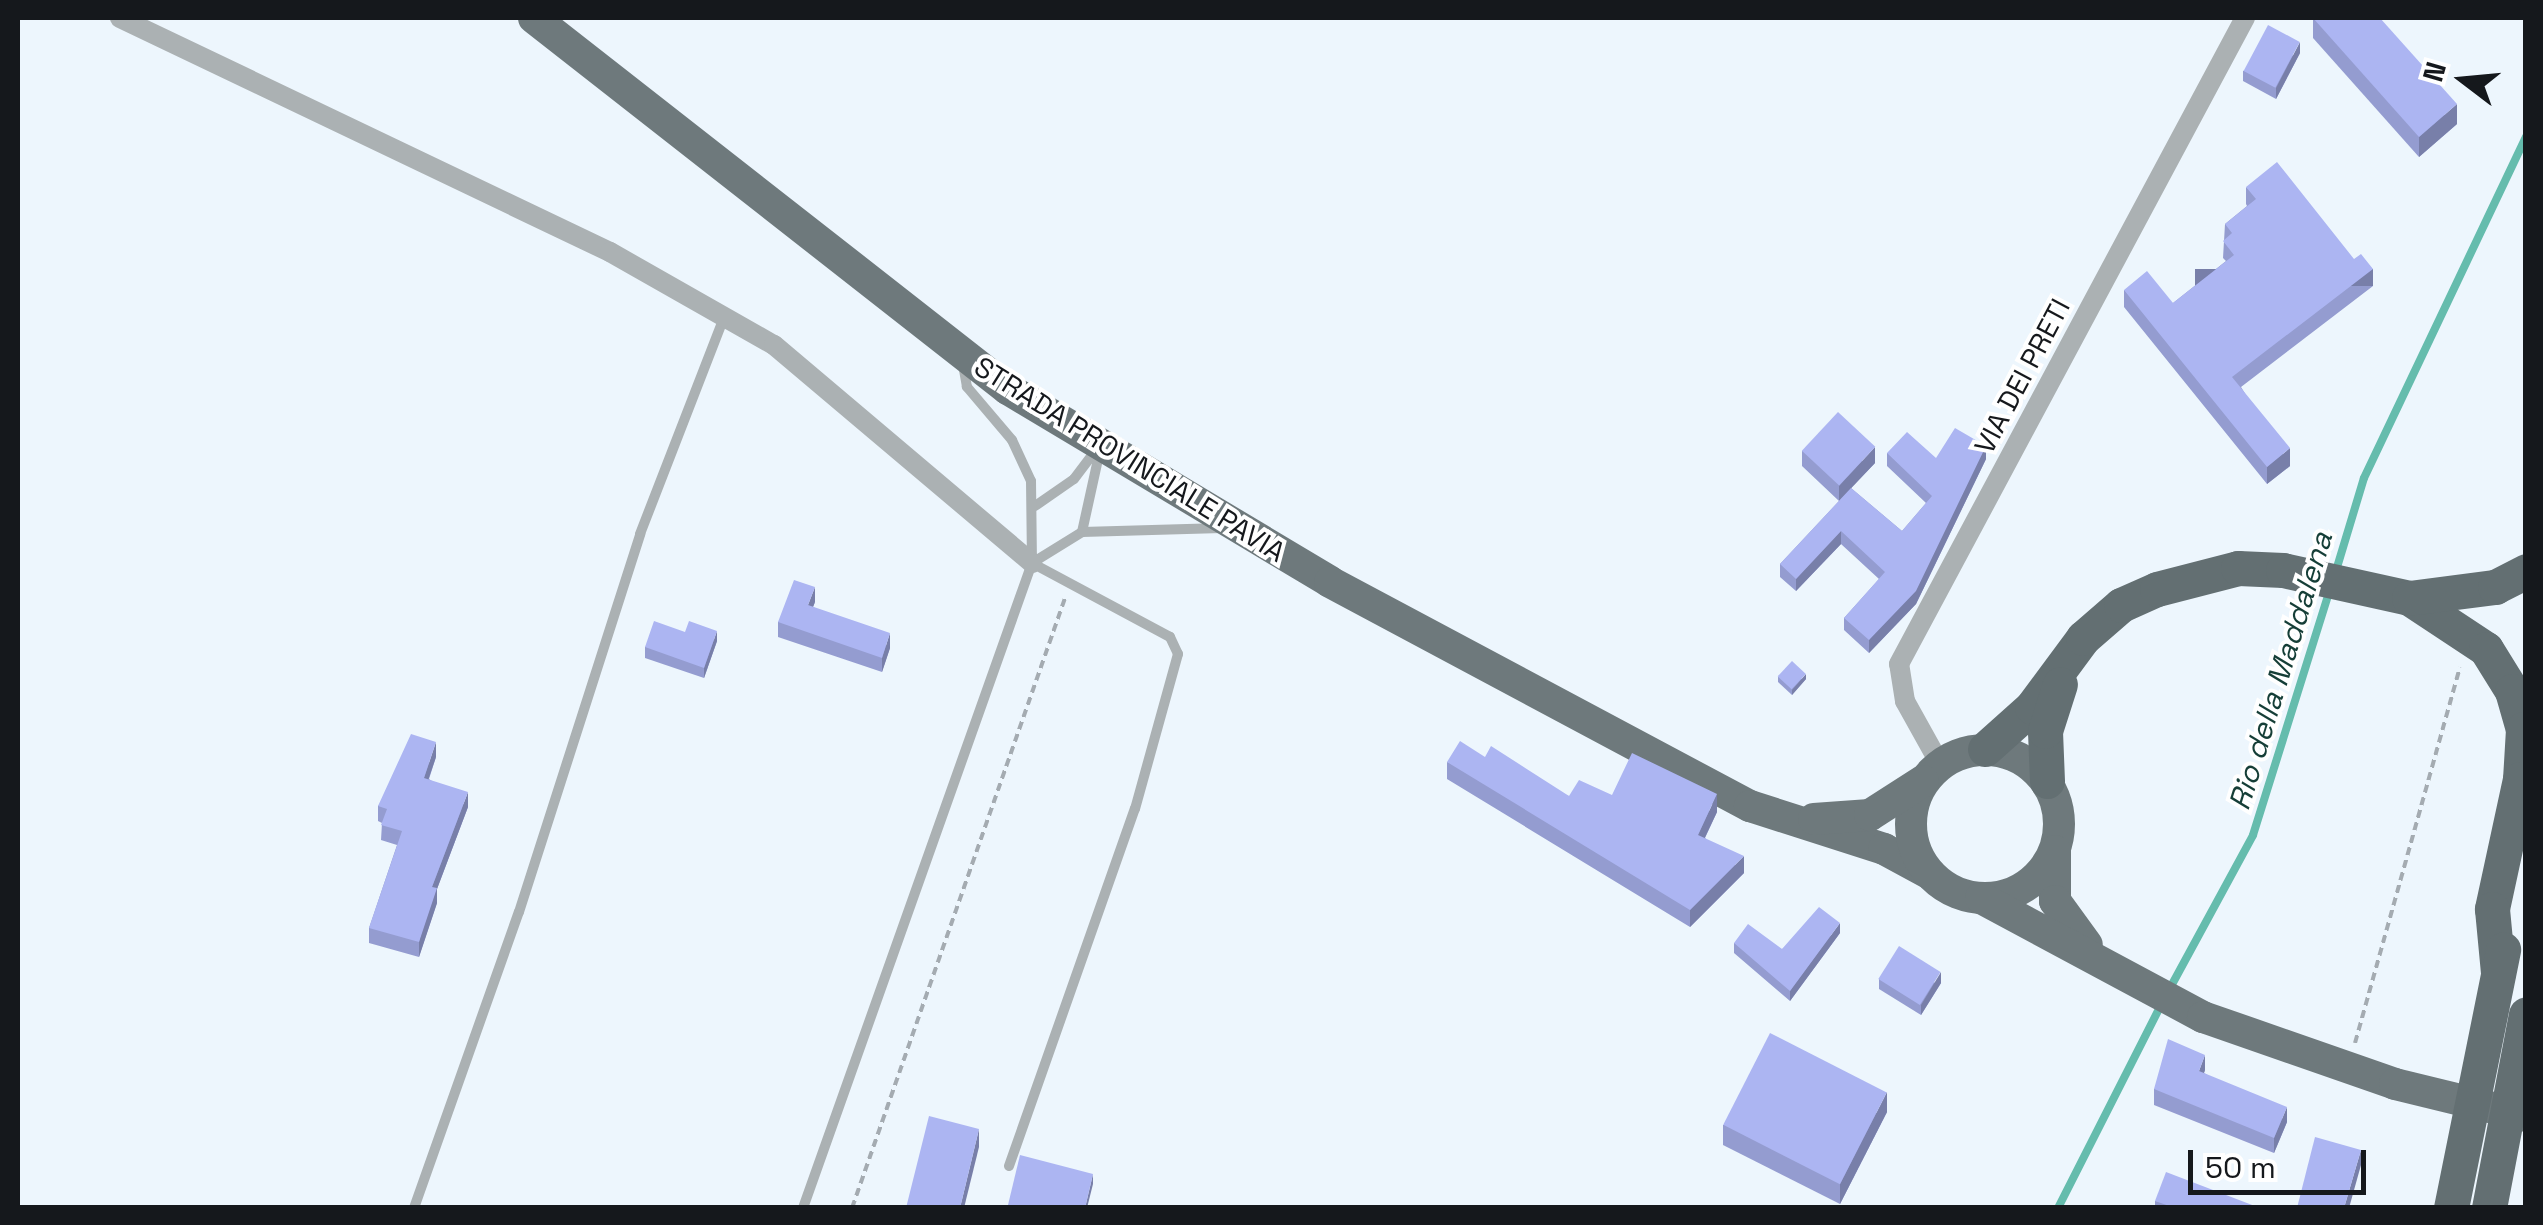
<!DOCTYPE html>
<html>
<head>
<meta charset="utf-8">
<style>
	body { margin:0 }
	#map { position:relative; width:2543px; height:1225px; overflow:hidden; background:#edf6fd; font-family:"Space Grotesk",sans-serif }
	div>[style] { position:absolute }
	.stream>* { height:8px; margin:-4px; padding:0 4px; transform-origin:4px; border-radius:4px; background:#65bcad }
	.path>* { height:4px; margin-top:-2px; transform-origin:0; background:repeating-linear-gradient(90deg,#a4abb1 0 8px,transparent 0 13px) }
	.service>* { height:10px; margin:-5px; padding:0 5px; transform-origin:5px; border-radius:5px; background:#abb1b3 }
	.minor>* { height:20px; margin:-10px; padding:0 10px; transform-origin:10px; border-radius:10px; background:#abb1b3 }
	.primary>* { height:32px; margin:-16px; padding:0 16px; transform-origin:16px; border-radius:16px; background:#6e797c }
	.primary>.ring { margin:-16px; padding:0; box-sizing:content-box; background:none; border:32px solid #6e797c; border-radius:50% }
	.trunk>* { height:35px; margin:-17.5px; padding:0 17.5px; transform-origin:17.5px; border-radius:17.5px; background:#636f72 }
	.trunk-bridge>* { height:35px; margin:-17.5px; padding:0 17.5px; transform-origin:17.5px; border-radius:17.5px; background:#636f72 }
	.wall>* { inset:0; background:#949cd0 }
	.shaded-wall>* { inset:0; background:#787fa9; transform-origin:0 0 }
	.building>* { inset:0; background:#acb5f2; transform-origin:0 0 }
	span { translate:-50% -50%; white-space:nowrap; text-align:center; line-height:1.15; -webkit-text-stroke:8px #fff; paint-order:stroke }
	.street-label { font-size:28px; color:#15181c }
	.water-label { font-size:30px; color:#153e37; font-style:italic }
	.frame { position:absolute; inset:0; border:20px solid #15181c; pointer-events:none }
	.north { position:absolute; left:2413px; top:30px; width:100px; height:100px; -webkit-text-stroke:8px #fff; paint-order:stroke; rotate:286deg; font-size:28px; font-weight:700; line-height:40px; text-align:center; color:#15181c }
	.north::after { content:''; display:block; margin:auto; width:35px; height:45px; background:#15181c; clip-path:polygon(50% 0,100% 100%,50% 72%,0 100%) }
	.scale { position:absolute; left:2188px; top:1150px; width:178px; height:45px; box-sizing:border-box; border:5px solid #15181c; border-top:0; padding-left:12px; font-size:30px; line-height:35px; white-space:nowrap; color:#15181c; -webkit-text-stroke:8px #fff; paint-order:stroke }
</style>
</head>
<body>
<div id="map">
	<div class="stream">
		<i style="left:2335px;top:574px;width:100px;rotate:-73.2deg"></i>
		<i style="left:2364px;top:478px;width:378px;rotate:-64.6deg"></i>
		<i style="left:2169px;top:990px;width:176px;rotate:-61.5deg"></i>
		<i style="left:2253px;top:835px;width:255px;rotate:-72.6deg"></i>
		<i style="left:2058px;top:1208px;width:230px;rotate:-63.1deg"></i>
	</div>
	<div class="path">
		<i style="left:2355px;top:1043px;width:390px;rotate:-74.4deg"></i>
		<i style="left:852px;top:1208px;width:646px;rotate:-70.75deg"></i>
	</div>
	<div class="service">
		<i style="left:1035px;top:506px;width:47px;rotate:-34.7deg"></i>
		<i style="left:1074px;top:479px;width:38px;rotate:-53deg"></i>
		<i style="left:1082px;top:532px;width:84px;rotate:-77.6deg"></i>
		<i style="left:1032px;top:563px;width:59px;rotate:-31.8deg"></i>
		<i style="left:1082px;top:532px;width:140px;rotate:-1.6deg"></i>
		<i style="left:1009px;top:1166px;width:379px;rotate:-70.6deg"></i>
		<i style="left:1135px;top:809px;width:161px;rotate:-74.5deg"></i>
		<i style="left:1178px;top:654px;width:19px;rotate:-115deg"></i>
		<i style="left:1170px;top:637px;width:157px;rotate:-151.8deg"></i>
		<i style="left:414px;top:1208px;width:314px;rotate:-70.5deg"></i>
		<i style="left:519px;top:912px;width:397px;rotate:-72.2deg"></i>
		<i style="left:640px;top:534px;width:233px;rotate:-68.8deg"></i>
		<i style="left:803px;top:1208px;width:684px;rotate:-70.45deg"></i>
		<i style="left:1032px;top:563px;width:82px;rotate:-90.7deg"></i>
		<i style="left:1031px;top:481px;width:45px;rotate:-114.9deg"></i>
		<i style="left:1012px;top:440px;width:70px;rotate:-130.3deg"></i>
		<i style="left:967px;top:387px;width:22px;rotate:-100deg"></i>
	</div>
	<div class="minor">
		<i style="left:120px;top:18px;width:543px;rotate:25.53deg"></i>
		<i style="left:610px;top:252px;width:189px;rotate:29.6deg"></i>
		<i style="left:774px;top:345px;width:338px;rotate:40.2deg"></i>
		<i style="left:1940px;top:764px;width:72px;rotate:-119.1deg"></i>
		<i style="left:1905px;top:701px;width:37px;rotate:-99deg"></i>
		<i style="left:1899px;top:664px;width:733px;rotate:-61.83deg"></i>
	</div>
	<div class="primary">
		<i style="left:534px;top:18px;width:602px;rotate:38.05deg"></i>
		<i style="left:1008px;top:389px;width:375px;rotate:30.9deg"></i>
		<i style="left:1330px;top:582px;width:476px;rotate:28.1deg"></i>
		<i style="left:1750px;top:806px;width:141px;rotate:17.8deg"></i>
		<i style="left:1884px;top:849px;width:52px;rotate:28.5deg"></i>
		<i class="ring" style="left:1911px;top:750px;width:116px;height:116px"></i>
		<i style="left:1814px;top:819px;width:56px;rotate:-4.1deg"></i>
		<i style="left:1870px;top:815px;width:63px;rotate:-32.7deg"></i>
		<i style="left:2055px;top:851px;width:50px;rotate:90deg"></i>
		<i style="left:2055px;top:901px;width:54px;rotate:54deg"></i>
		<i style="left:1981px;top:898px;width:252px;rotate:28.2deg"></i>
		<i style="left:2203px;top:1017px;width:203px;rotate:19.2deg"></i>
		<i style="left:2395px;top:1084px;width:135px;rotate:13.7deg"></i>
	</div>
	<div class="trunk">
		<i style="left:1985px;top:749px;width:63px;rotate:-41.8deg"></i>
		<i style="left:2032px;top:707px;width:86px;rotate:-53.5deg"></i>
		<i style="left:2083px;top:638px;width:50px;rotate:-41deg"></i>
		<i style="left:2121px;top:605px;width:39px;rotate:-24deg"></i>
		<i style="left:2157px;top:589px;width:84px;rotate:-14.5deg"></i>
		<i style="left:2238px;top:568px;width:45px;rotate:2.5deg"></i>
		<i style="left:2283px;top:570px;width:129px;rotate:12.5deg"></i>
		<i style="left:2047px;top:781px;width:50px;rotate:-92.3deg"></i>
		<i style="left:2045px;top:731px;width:49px;rotate:-72.3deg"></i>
	</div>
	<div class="trunk-bridge">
		<i style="left:2409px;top:598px;width:92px;rotate:33.5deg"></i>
		<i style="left:2486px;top:649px;width:49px;rotate:58.2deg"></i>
		<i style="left:2512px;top:691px;width:40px;rotate:74deg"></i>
		<i style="left:2523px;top:729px;width:50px;rotate:93.4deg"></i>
		<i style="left:2520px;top:779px;width:133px;rotate:102.2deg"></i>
		<i style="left:2492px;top:909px;width:64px;rotate:84.6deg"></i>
		<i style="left:2409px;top:598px;width:87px;rotate:-7.3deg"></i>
		<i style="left:2495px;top:587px;width:35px;rotate:-27deg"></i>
		<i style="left:2451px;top:1208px;width:264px;rotate:-78.6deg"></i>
		<i style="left:2489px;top:1208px;width:197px;rotate:-79.2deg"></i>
	</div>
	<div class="wall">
		<i style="clip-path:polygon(2313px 18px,2457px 124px,2419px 157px,2313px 38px)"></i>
		<i style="clip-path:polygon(2300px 53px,2276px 99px,2243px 81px,2243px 71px)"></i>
		<i style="clip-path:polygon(2246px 187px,2373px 286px,2241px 387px,2290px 466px,2267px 484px,2124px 307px,2124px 290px,2173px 303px,2226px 261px,2223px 258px,2225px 224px,2247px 206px,2246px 204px)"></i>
		<i style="clip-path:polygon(1802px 451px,1875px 463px,1851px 488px,1902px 531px,1926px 503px,1887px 466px,1887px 453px,1936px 458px,1986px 459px,1916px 604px,1869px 653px,1844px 630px,1844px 618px,1879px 579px,1841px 544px,1796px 591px,1780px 577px,1780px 564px,1839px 501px,1802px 466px)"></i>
		<i style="clip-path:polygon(815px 602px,813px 607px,890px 648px,882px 672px,778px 637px,778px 622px)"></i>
		<i style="clip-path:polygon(685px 632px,717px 641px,704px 678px,645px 658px,645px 647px)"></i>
		<i style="clip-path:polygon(1778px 677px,1806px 679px,1792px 695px,1778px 682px)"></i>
		<i style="clip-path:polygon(436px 757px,429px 779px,468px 807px,437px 889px,437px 903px,419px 957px,369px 943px,369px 928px,397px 845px,381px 840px,382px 823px,378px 821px,378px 806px)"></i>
		<i style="clip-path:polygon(1447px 762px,1569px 796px,1612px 795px,1717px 812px,1705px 838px,1744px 873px,1690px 927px,1447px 779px)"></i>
		<i style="clip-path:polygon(1840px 933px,1790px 1001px,1734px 953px,1734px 943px,1782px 949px)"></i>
		<i style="clip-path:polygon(1879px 979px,1941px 983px,1921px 1015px,1879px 989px)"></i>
		<i style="clip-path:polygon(2205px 1070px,2204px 1073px,2287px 1122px,2274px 1153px,2154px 1105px,2154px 1089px)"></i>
		<i style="clip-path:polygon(1887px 1112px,1840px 1204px,1723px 1145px,1723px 1125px)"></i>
		<i style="clip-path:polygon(2155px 1201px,2260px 1208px,2155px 1208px)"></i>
	</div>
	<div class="shaded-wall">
		<i style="clip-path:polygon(2300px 42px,2300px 53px,2276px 99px,2276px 88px)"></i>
		<i style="clip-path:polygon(2457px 104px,2457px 124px,2419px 157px,2419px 137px)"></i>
		<i style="left:2373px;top:269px;width:17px;height:178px;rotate:90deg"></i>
		<i style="clip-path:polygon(1986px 446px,1986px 459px,1916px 604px,1869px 653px,1869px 640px)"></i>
		<i style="clip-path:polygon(1875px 447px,1875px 463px,1839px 501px,1839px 486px)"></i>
		<i style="clip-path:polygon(2290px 448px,2290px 466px,2267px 484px,2267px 467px)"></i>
		<i style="clip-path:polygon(1841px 531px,1841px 544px,1796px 591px,1796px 579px)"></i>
		<i style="clip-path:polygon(815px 587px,815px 602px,808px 619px,808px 605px)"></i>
		<i style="clip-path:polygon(717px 631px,717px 641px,704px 678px,704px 668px)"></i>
		<i style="clip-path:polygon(890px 633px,890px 648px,882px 672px,882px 658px)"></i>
		<i style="clip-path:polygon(1806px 674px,1806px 679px,1792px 695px,1792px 690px)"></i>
		<i style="clip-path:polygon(436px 742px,436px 757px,424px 792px,424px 778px)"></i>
		<i style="clip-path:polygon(468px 792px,468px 807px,437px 889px,437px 903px,419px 957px,419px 942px,432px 887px)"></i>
		<i style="clip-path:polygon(1717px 794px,1717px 812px,1698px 852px,1698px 835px)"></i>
		<i style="clip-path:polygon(1744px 856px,1744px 873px,1690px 927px,1690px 910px)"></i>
		<i style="clip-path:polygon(1840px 923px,1840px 933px,1790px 1001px,1790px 991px)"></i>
		<i style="clip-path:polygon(1941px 972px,1941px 983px,1921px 1015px,1921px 1005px)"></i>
		<i style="clip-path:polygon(2205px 1055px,2205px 1070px,2199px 1086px,2199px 1071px)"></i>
		<i style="clip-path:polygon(1887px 1092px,1887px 1112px,1840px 1204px,1840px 1184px)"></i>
		<i style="clip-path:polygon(2287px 1107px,2287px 1122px,2274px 1153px,2274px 1138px)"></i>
		<i style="clip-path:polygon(979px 1129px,979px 1147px,964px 1208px,960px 1208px)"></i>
		<i style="clip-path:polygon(2361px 1150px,2361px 1165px,2349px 1208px,2344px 1208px)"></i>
		<i style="clip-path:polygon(1093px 1174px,1093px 1184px,1087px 1208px,1085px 1208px)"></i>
	</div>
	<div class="building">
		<i style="clip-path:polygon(2313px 18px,2380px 18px,2457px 104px,2419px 137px)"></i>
		<i style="left:2268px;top:25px;width:36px;height:52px;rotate:28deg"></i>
		<i style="clip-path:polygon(2277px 162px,2354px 259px,2361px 254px,2373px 269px,2232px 377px,2290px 448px,2267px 467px,2124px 290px,2147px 271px,2173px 303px,2234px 255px,2223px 241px,2232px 233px,2225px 224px,2256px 199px,2246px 187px)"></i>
		<i style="left:1838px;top:412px;width:51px;height:53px;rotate:43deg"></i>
		<i style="clip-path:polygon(1955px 428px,1986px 446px,1916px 591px,1869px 640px,1844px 618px,1885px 572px,1841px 531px,1796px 579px,1780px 564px,1851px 488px,1902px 531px,1932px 496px,1887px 453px,1907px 432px,1936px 458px)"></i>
		<i style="clip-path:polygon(794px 580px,815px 587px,808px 605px,890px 633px,882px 658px,778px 622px)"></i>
		<i style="clip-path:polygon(654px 621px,685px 632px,689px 621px,717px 631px,704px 668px,645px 647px)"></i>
		<i style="left:1792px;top:661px;width:19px;height:21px;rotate:43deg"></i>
		<i style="clip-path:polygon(411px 734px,436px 742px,424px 778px,468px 792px,432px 887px,437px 888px,419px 942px,369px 928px,402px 831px,381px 825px,387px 809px,378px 806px)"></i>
		<i style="clip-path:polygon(1460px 741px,1485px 757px,1491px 746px,1569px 796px,1579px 780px,1612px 795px,1632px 753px,1717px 794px,1698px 835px,1744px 856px,1690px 910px,1447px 762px)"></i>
		<i style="clip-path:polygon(1819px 907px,1840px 923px,1790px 991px,1734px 943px,1748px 924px,1782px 949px)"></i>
		<i style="left:1899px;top:946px;width:49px;height:39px;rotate:32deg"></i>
		<i style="left:1770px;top:1033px;width:131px;height:103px;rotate:27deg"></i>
		<i style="clip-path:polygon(2168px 1039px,2205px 1055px,2199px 1071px,2287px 1107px,2274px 1138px,2154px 1089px)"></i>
		<i style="clip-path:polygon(929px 1116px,979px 1129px,960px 1208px,906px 1208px)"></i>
		<i style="clip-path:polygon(2315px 1137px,2361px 1150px,2344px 1208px,2297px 1208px)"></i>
		<i style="clip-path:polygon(1020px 1155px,1093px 1174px,1085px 1208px,1019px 1208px,1008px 1205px)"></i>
		<i style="clip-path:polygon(2166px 1172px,2260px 1208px,2175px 1208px,2155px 1201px)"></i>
	</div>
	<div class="street-label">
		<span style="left:2022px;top:376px;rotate:-62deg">VIA DEI PRETI</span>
		<span style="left:1130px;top:459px;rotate:32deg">STRADA PROVINCIALE PAVIA</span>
	</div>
	<div class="water-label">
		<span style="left:2281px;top:671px;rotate:-73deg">Rio della Maddalena</span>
	</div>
	<div class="frame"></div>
	<div class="north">N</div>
	<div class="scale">50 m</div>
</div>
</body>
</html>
